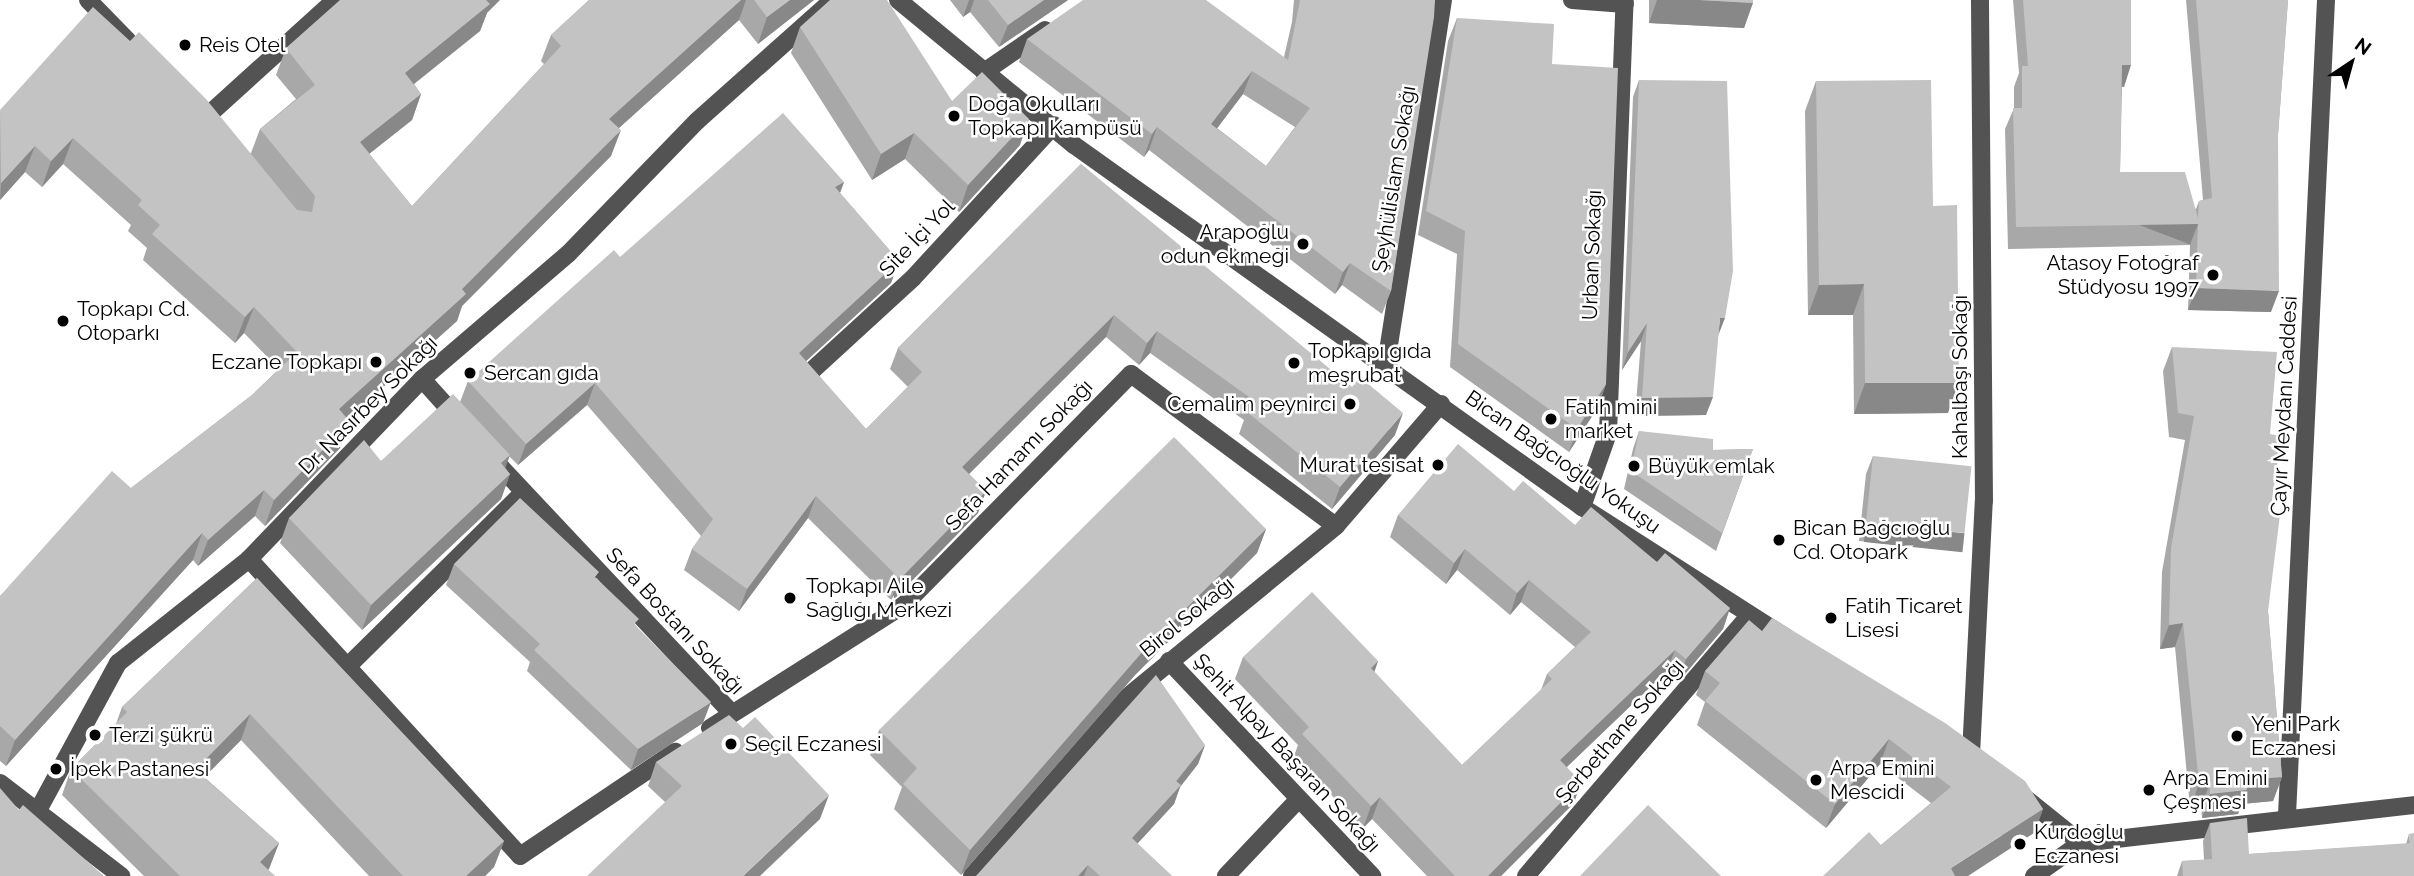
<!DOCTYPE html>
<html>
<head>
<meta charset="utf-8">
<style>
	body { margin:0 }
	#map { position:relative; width:2414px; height:876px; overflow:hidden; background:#fff; font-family:Raleway,sans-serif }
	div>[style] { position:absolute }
	.minor>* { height:18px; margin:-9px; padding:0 9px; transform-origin:9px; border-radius:9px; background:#535353 }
	.wall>* { inset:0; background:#a8a8a8 }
	.shaded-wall>* { inset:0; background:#888; transform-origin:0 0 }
	.building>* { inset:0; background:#c3c3c3; transform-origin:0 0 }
	.dots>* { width:19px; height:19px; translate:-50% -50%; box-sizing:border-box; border:4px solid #fff; border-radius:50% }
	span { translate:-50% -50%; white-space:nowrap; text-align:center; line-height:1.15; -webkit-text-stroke:5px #fff; paint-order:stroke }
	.poi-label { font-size:21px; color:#000 }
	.left { translate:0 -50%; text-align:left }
	.right { translate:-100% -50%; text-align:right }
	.street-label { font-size:21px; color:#000 }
	.north { position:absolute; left:2316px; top:28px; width:70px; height:70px; -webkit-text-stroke:5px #fff; paint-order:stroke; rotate:36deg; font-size:19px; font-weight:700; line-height:28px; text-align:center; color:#000 }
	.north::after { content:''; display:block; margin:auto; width:24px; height:32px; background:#000; clip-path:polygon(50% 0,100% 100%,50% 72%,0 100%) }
</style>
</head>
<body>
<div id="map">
	<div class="minor">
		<i style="left:88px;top:0;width:57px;rotate:45.7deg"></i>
		<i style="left:898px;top:0;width:228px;rotate:39.5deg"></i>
		<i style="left:1074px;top:145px;width:624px;rotate:35.47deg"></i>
		<i style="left:1582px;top:507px;width:243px;rotate:32.6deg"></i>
		<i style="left:1572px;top:0;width:53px;rotate:4.3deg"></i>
		<i style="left:984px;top:72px;width:74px;rotate:-34.5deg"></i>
		<i style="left:205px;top:118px;width:176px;rotate:-42.2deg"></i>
		<i style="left:1386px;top:364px;width:368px;rotate:-81.1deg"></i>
		<i style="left:806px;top:376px;width:145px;rotate:-42.5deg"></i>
		<i style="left:913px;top:278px;width:208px;rotate:-47.3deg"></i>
		<i style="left:422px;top:379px;width:54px;rotate:48deg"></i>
		<i style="left:495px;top:461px;width:346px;rotate:46.8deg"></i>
		<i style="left:1582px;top:507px;width:78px;rotate:-70.6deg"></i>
		<i style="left:1608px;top:433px;width:433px;rotate:-87.8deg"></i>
		<i style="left:249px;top:559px;width:402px;rotate:47.6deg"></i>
		<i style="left:520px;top:856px;width:187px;rotate:-33.9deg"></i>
		<i style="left:1169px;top:661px;width:296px;rotate:46.6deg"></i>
		<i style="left:347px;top:667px;width:247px;rotate:-44.7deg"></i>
		<i style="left:710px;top:728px;width:230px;rotate:-32.4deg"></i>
		<i style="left:904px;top:605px;width:324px;rotate:-45.5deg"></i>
		<i style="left:1131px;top:374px;width:255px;rotate:36.6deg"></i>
		<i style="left:1971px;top:754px;width:253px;rotate:-87.1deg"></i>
		<i style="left:1984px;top:501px;width:501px;rotate:-90.46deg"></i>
		<i style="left:0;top:783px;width:153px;rotate:37.5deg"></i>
		<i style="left:2025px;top:798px;width:72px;rotate:38.8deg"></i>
		<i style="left:2081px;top:843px;width:335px;rotate:-6.5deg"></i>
		<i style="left:36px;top:814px;width:172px;rotate:-61.5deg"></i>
		<i style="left:118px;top:663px;width:167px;rotate:-38.4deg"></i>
		<i style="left:249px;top:559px;width:250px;rotate:-46.1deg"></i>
		<i style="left:422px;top:379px;width:192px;rotate:-40.6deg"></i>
		<i style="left:568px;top:254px;width:185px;rotate:-45.9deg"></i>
		<i style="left:697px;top:121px;width:182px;rotate:-41.7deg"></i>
		<i style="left:2287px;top:815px;width:816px;rotate:-87.26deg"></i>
		<i style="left:972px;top:876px;width:235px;rotate:-49.1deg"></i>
		<i style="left:1126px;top:698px;width:271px;rotate:-39.3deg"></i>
		<i style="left:1336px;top:526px;width:161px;rotate:-49.3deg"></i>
		<i style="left:1226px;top:876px;width:102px;rotate:-46.6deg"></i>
		<i style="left:1526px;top:876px;width:343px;rotate:-49.4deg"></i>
		<i style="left:2034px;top:876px;width:57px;rotate:-35.1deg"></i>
	</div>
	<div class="wall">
		<i style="clip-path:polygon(589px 0,814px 0,758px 44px,739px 20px,619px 128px,611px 156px,462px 306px,457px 321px,348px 419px,350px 422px,340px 448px,265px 526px,255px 516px,198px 566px,193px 560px,6px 766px,0 761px,0 596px,131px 488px,252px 395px,279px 369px,244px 333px,235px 343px,143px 260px,147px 248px,128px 231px,131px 225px,63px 164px,42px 187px,25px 172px,0 200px,0 110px,251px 153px,260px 129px,296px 99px,276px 75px,286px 48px,487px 13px,480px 31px,414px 84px,421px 94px,412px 120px,369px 154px,412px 206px,544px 64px,541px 61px,551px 35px)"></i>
		<i style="clip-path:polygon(950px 0,1068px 0,999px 47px,970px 12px,963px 17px)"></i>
		<i style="clip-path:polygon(evenodd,1294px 0,1435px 0,1391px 291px,1382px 314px,1342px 285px,1335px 294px,1149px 150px,1144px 157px,1019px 62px,1027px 39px,1284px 57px,1292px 22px,1294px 0,1243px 94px,1295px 127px,1266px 166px,1217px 128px,1243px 94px)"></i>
		<i style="clip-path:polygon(1649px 0,1753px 0,1744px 28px,1649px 23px)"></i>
		<i style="clip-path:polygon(2013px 0,2131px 0,2124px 87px,2122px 86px,2120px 172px,2196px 209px,2199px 201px,2203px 200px,2186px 0,2288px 0,2278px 135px,2271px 312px,2188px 310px,2190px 245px,2008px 249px,2005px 129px,2014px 108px,2014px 87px,2019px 73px)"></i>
		<i style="clip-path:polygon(1457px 18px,1552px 64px,1606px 384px,1598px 407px,1569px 452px,1450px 367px,1457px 254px,1418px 235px,1448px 41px)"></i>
		<i style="clip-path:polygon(800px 27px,952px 101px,1020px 145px,959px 212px,905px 159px,872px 180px,791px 53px)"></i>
		<i style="clip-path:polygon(1639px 80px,1718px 336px,1706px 415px,1635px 416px,1641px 341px,1622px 370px,1633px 97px)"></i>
		<i style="clip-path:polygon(1816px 81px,1933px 206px,1948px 413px,1854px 414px,1853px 315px,1808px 315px,1805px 111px)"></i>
		<i style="clip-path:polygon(1081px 164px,1395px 435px,1332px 509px,1239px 434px,1244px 420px,1150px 353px,1139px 365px,1106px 337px,969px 474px,986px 491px,978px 513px,896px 597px,891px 600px,808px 518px,739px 611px,684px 570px,692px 549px,701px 536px,587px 405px,518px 465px,509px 456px,505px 468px,510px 474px,501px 499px,362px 630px,280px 543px,289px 518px,381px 461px,460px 402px,468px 381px,620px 257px,844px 182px,840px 193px,899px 261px,891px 283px,806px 361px,866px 429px,908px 387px,890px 369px,898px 348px)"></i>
		<i style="clip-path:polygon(2172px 347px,2270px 434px,2270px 515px,2268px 611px,2282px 777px,2273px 801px,2242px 804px,2238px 814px,2202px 818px,2201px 807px,2190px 808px,2175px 647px,2160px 649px,2162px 572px,2185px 440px,2169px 437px,2163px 371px)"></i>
		<i style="clip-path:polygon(1639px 431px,1713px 450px,1753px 449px,1716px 551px,1624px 489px,1633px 449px)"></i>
		<i style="clip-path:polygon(1873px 456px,1957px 551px,1859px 541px,1866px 474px)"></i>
		<i style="clip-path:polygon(1514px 491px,1575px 525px,1657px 562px,1730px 608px,1723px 629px,1679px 681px,1667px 671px,1567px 767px,1574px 803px,1501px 876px,1427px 876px,1372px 819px,1363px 828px,1294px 756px,1298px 745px,1235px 679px,1243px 657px,1378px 661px,1374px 672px,1462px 765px,1541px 690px,1547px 674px,1575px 647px,1521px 602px,1510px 615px,1457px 570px,1446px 584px,1390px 537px,1398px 515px)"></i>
		<i style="clip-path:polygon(1266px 529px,1257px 553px,1135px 675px,961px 875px,894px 809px,902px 787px,870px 755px,879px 730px)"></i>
		<i style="clip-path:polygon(454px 564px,597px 578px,636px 626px,703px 723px,631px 770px,527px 671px,530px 662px,446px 585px)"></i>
		<i style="clip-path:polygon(257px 578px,504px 841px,494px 867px,485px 876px,369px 876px,241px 740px,204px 777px,279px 843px,268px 870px,275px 876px,144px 876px,62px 795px,71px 769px,116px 724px,122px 707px)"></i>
		<i style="clip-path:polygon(1762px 631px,2043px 809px,2034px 833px,1881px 845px,1931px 803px,1880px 764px,1826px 828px,1697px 725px,1705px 702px,1696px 695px,1705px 671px)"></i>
		<i style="clip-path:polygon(743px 728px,820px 819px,665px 802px,648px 786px,656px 762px)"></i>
		<i style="clip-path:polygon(1205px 745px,1198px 764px,1180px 787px,1174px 804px,1137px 844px,1172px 876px,976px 876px)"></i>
		<i style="clip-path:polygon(2210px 823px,2249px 854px,2406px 844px,2409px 834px,2414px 876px,2177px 876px,2182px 861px,2204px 860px,2203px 841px)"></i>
	</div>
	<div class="shaded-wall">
		<i style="clip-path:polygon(484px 0,500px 0,487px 13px,480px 31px,395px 99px,405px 73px)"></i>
		<i style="clip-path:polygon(741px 0,746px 0,739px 20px,600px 145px,609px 119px)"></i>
		<i style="clip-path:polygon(790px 0,814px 0,758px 44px,767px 17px)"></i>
		<i style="clip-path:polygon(969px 0,974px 0,970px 12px,963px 17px)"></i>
		<i style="clip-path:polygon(1044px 0,1068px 0,999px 47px,1008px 25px)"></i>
		<i style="clip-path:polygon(1657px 0,1699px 0,1753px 3px,1744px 28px,1649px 23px)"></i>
		<i style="clip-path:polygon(2122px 65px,2131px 65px,2124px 87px,2115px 86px)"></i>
		<i style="clip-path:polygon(1252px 71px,1243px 94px,1203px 147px,1211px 124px)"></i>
		<i style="clip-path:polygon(421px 94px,412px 120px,350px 169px,360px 142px)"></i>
		<i style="clip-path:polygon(1029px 119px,1020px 145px,959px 212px,968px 185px)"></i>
		<i style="clip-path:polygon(1157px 127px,1149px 150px,1144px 157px,1152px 134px)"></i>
		<i style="clip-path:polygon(621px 130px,611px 156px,462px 306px,457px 321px,329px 435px,339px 409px,462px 289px)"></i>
		<i style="clip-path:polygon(914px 133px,905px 159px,872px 180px,881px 154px)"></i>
		<i style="clip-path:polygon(73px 138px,63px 164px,42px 187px,51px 161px)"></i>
		<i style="clip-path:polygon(35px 146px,25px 172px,0 200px,1px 183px)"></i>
		<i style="clip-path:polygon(844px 182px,836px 203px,835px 187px)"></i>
		<i style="left:2198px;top:224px;width:22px;height:182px;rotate:111deg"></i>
		<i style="clip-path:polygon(899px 261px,891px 283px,791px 375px,799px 353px)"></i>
		<i style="clip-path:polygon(1350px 263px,1342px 285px,1335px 294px,1343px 272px)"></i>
		<i style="clip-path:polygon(1864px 284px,1853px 315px,1808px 315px,1819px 285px)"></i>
		<i style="clip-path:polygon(2196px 288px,2279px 291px,2271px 312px,2188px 310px)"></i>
		<i style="clip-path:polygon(254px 307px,244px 333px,235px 343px,245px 317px)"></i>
		<i style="clip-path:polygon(1114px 315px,1106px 337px,954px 489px,962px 467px)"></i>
		<i style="clip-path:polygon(1720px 318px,1725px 318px,1718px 336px)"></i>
		<i style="clip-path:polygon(1647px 323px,1641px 341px,1622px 370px,1628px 352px)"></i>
		<i style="clip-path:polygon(1157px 331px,1150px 353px,1139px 365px,1147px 343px)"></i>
		<i style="clip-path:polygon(595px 383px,587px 405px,518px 465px,526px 444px)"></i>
		<i style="clip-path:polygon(1865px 383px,1959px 383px,1948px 413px,1854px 414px)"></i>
		<i style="clip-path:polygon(1606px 384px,1598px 407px,1569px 452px,1577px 429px)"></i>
		<i style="clip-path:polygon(1713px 397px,1706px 415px,1635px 416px,1642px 398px)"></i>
		<i style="clip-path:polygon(1403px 413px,1395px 435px,1332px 509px,1340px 487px)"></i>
		<i style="clip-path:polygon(350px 422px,340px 448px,265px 526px,274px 500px)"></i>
		<i style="clip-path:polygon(510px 455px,501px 480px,501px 463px)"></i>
		<i style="clip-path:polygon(510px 474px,501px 499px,362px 630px,371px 605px)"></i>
		<i style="clip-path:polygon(264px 490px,255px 516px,198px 566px,208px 540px)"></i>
		<i style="clip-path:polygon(986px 491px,978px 513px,896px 597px,891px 600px,899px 578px)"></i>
		<i style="clip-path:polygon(816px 496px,808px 518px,739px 611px,747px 589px)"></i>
		<i style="left:1866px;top:523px;width:99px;height:19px;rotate:6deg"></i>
		<i style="clip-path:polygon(1266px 529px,1257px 553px,1135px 675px,961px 875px,970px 850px,1144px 650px)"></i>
		<i style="clip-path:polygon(202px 533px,193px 560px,6px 766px,15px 740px)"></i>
		<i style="clip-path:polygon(1465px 549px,1457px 570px,1446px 584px,1454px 563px)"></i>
		<i style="clip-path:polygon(1529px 580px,1521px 602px,1510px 615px,1517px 593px)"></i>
		<i style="clip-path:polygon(1730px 608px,1723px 629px,1679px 681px,1686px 659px)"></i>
		<i style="clip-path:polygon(2183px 623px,2175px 647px,2160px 649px,2169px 625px)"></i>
		<i style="clip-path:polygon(1675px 650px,1667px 671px,1552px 781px,1560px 760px)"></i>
		<i style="clip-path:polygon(1378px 661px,1371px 682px,1371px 668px)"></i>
		<i style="clip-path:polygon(711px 702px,703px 723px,631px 770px,638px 749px)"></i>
		<i style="clip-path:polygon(250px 714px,241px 740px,186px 796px,195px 770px)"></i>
		<i style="clip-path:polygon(1889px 739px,1880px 764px,1826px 828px,1835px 804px)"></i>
		<i style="clip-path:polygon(1205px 745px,1198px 764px,1180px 787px,1174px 804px,1125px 857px,1132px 838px)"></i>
		<i style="clip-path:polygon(2282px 777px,2273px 801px,2242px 804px,2238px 814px,2202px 818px,2210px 794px,2246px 780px)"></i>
		<i style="clip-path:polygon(1581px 782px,1574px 803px,1501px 876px,1488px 876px)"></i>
		<i style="clip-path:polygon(2210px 783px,2201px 807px,2190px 808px,2199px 784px)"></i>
		<i style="clip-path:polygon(829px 795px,820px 819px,760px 876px,743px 876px)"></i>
		<i style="clip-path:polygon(1380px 797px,1372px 819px,1363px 828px,1371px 806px)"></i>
		<i style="clip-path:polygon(2043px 809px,2034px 833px,1968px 876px,1948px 876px,1951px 868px)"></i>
		<i style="clip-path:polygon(504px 841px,494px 867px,485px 876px,466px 876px)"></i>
		<i style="clip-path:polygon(279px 843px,269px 869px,262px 876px,260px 862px)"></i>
		<i style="clip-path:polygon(1088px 865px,1084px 876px,1078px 876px)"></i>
	</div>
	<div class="building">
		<i style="clip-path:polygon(340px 0,486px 0,490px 4px,405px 73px,421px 94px,360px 142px,412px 206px,561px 46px,551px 35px,589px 0,741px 0,609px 119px,621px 130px,462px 289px,466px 294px,339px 409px,350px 422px,274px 500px,264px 490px,208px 540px,202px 533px,15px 740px,0 726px,0 596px,112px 471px,131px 488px,252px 395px,297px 352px,254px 307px,245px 317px,152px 234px,160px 225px,138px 205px,142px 200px,73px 138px,51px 161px,35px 146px,1px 183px,0 110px,93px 7px,130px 41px,139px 32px,206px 99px,297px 210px,312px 212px,315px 196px,260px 129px,315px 85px,286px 48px)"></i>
		<i style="clip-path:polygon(754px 0,790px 0,767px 17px)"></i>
		<i style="clip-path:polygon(830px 0,887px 0,952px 101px,982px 72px,1029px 119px,968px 185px,914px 133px,881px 154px,800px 27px)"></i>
		<i style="clip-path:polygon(988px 0,1044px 0,1008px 25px)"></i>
		<i style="clip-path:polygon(evenodd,1083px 0,1206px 0,1288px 60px,1300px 0,1435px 0,1434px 17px,1391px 291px,1350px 263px,1343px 272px,1157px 127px,1152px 134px,1027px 39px,1083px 0,1252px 71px,1310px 108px,1266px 166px,1211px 124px,1252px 71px)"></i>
		<i style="clip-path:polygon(1699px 0,1753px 0,1753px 3px)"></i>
		<i style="clip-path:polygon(2023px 0,2131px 0,2131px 65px,2122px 65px,2120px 172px,2185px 172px,2198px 218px,2199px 201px,2212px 198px,2196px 0,2288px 0,2278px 135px,2279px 291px,2196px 288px,2198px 224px,2016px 227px,2013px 108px,2022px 108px,2022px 66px,2028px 66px)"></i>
		<i style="clip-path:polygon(1457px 18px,1554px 24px,1552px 64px,1618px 68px,1606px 384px,1577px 429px,1458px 344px,1465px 231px,1426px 211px)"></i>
		<i style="clip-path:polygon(1639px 80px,1727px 81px,1733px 271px,1725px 318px,1720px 318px,1713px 397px,1642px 398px,1647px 323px,1628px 352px)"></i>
		<i style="clip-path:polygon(1931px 80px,1933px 206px,1957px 205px,1959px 383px,1865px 383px,1864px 284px,1819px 285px,1816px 81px)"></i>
		<i style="clip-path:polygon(783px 113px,844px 182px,835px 187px,899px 261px,799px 353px,866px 429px,922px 372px,898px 348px,1081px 164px,1352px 387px,1360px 377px,1403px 413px,1340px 487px,1247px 412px,1256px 402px,1157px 331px,1147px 343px,1114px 315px,962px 467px,986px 491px,904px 575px,899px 578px,816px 496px,747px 589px,692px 549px,713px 519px,595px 383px,526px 444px,468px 381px,614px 250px,620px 257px)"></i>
		<i style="clip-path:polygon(2172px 347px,2277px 352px,2270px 434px,2281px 436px,2270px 515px,2280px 515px,2268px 611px,2282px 777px,2246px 780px,2247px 790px,2210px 794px,2210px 783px,2199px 784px,2183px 623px,2169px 625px,2171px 548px,2194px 416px,2178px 413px)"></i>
		<i style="clip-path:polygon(453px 394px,510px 455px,501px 463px,510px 474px,371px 605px,289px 518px,364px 440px,381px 461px)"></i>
		<i style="clip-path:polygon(1639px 431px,1713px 439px,1713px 450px,1753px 449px,1722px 533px,1631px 471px)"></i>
		<i style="clip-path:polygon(1174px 437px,1266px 529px,1144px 650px,970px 850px,903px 784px,917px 768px,879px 730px)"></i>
		<i style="clip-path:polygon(1458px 444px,1514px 491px,1523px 481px,1575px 525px,1591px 507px,1657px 562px,1665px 553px,1730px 608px,1686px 659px,1675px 650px,1560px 760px,1581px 782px,1488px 876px,1455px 876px,1380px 797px,1371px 806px,1302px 734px,1309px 727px,1243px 657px,1312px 592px,1378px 661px,1371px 668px,1462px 765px,1552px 679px,1547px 674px,1591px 632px,1529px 580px,1517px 593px,1465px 549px,1454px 563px,1398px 515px)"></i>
		<i style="left:1873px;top:456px;width:99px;height:67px;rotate:6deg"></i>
		<i style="clip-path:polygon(520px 498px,599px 572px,595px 577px,639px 619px,634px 624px,711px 702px,638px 749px,534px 650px,540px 644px,454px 564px)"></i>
		<i style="clip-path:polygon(257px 578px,504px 841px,466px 876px,403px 876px,250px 714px,195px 770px,279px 843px,260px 862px,275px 876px,180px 876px,71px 769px,127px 712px,122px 707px)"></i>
		<i style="clip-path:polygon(1772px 618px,1945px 723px,2025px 781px,2043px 809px,1951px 868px,1955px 876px,1823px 876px,1869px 832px,1881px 845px,1951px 787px,1889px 739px,1835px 804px,1705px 701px,1720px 683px,1705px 671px,1749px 620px,1762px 631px)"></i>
		<i style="clip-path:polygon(1156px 675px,1205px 745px,1176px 781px,1181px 785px,1132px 838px,1172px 876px,1100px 876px,1088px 865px,1078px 876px,976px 876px)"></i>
		<i style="clip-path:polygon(729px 715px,743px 728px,755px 717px,829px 795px,743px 876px,587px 876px,682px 786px,656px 762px)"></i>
		<i style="clip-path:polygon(0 788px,19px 810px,23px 805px,104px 876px,0 876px)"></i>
		<i style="clip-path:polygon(1648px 805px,1721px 876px,1580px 876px)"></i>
		<i style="clip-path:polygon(2247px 818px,2249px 854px,2410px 843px,2409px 834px,2414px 833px,2414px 876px,2183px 876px,2182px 861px,2212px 859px,2210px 823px)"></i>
	</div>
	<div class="dots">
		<i style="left:185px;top:45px;background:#000"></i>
		<i style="left:954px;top:116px;background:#000"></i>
		<i style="left:1303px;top:244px;background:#000"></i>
		<i style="left:2213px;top:275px;background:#000"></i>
		<i style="left:63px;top:321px;background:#000"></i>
		<i style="left:376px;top:362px;background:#000"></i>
		<i style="left:1294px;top:363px;background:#000"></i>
		<i style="left:470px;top:373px;background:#000"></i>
		<i style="left:1350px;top:404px;background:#000"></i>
		<i style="left:1551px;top:419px;background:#000"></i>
		<i style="left:1438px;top:465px;background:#000"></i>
		<i style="left:1634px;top:466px;background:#000"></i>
		<i style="left:1779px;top:540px;background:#000"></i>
		<i style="left:790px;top:598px;background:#000"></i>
		<i style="left:1831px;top:618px;background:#000"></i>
		<i style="left:95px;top:735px;background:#000"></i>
		<i style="left:2237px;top:736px;background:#000"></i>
		<i style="left:731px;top:744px;background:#000"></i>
		<i style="left:56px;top:769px;background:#000"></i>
		<i style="left:1816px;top:780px;background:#000"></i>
		<i style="left:2149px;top:790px;background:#000"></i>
		<i style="left:2020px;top:844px;background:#000"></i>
	</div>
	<div class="poi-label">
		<span class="left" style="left:199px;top:45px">Reis Otel</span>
		<span class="left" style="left:968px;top:116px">Doğa Okulları<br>Topkapı Kampüsü</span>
		<span class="right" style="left:1289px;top:244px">Arapoğlu<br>odun ekmeği</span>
		<span class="right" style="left:2199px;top:275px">Atasoy Fotoğraf<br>Stüdyosu 1997</span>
		<span class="left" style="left:77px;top:321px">Topkapı Cd.<br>Otoparkı</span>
		<span class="left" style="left:1308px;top:363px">Topkapı gıda<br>meşrubat</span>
		<span class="right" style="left:362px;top:362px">Eczane Topkapı</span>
		<span class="left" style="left:484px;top:373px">Sercan gıda</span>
		<span class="right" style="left:1336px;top:404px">Cemalim peynirci</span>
		<span class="left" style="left:1565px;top:419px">Fatih mini<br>market</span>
		<span class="right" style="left:1424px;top:465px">Murat tesisat</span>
		<span class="left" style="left:1648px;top:466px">Büyük emlak</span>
		<span class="left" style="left:1793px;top:540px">Bican Bağcıoğlu<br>Cd. Otopark</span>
		<span class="left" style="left:806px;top:598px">Topkapı Aile<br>Sağlığı Merkezi</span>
		<span class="left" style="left:1845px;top:618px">Fatih Ticaret<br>Lisesi</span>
		<span class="left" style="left:2251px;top:736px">Yeni Park<br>Eczanesi</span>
		<span class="left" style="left:109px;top:735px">Terzi şükrü</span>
		<span class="left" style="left:745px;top:744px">Seçil Eczanesi</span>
		<span class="left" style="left:1830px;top:780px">Arpa Emini<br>Mescidi</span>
		<span class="left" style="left:70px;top:769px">İpek Pastanesi</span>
		<span class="left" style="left:2163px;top:790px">Arpa Emini<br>Çeşmesi</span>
		<span class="left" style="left:2034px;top:844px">Kurdoğlu<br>Eczanesi</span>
	</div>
	<div class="street-label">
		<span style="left:1394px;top:179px;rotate:-81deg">Şeyhülislam Sokağı</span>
		<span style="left:917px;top:238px;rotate:-46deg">Site İçi Yol</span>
		<span style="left:1592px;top:255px;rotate:-88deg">Urban Sokağı</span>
		<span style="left:1960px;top:377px;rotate:-90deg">Kahalbaşı Sokağı</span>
		<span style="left:368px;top:405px;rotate:-45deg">Dr. Nasırbey Sokağı</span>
		<span style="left:2284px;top:406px;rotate:-87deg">Çayır Meydanı Caddesi</span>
		<span style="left:1019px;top:455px;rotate:-46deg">Sefa Hamamı Sokağı</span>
		<span style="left:1563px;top:462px;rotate:35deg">Bican Bağcıoğlu Yokuşu</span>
		<span style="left:1187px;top:617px;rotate:-39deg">Birol Sokağı</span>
		<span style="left:675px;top:621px;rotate:47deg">Sefa Bostanı Sokağı</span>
		<span style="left:1620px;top:731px;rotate:-49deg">Şerbethane Sokağı</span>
		<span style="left:1287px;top:753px;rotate:47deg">Şehit Alpay Başaran Sokağı</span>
	</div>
	<div class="north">N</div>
</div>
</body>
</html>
